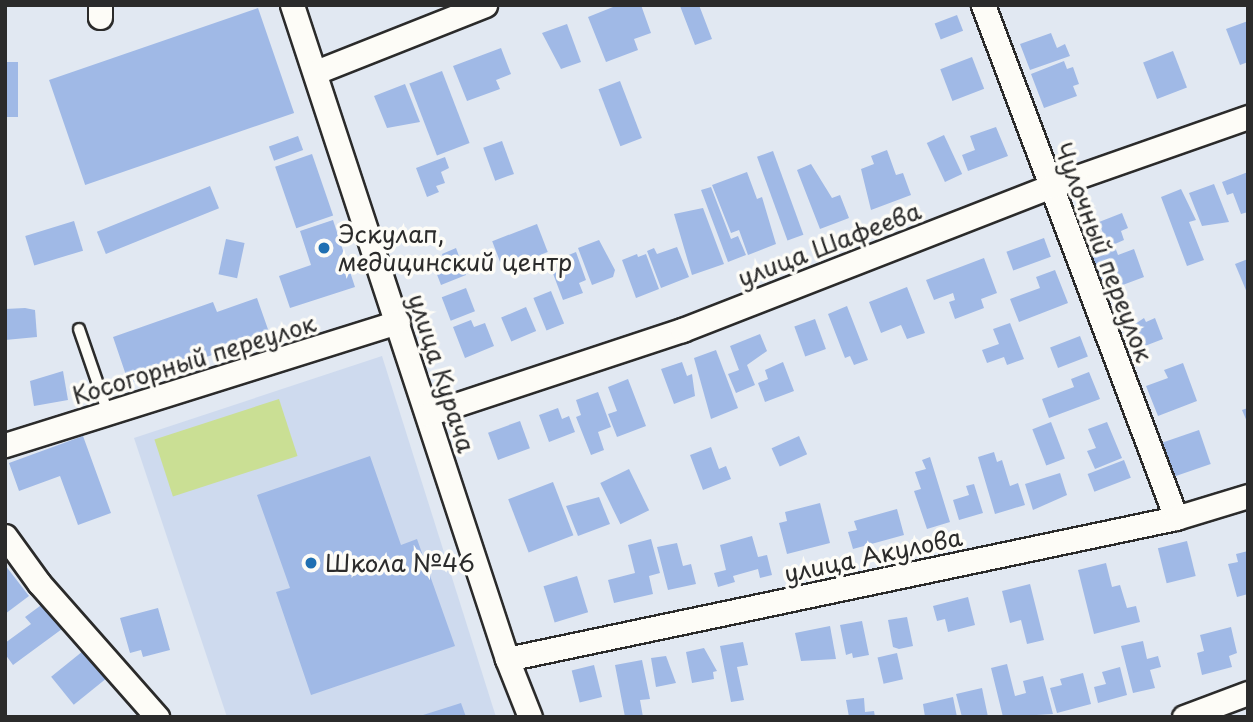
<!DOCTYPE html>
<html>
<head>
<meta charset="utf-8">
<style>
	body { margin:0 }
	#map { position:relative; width:1253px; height:722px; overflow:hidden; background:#e1e8f2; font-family:"Playpen Sans",sans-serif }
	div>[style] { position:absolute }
	.built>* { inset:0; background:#cedaee }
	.green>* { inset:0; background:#cadf94; transform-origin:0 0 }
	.building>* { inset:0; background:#a0b9e6; transform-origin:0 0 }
	.roads { filter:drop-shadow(2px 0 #2b2b2b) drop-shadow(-2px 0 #2b2b2b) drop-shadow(0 2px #2b2b2b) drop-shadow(0 -2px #2b2b2b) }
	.service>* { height:10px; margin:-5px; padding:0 5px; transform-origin:5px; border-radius:5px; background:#fdfcf7 }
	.minor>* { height:23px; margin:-11.5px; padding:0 11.5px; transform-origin:11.5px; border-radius:11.5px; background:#fdfcf7 }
	.dots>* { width:19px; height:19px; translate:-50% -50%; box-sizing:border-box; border:4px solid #fdfcf7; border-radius:50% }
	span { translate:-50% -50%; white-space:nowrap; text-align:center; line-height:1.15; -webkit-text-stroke:7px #fdfcf7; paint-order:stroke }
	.poi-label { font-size:24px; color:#2b2b2b }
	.left { translate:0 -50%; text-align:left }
	.street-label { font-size:24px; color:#2b2b2b }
	.frame { position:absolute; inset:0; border:7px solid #2b2b2b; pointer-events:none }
</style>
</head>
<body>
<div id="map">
	<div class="built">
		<i style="clip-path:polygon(382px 356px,496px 717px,227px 717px,134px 438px)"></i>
	</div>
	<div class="green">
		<i style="left:279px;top:399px;width:60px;height:131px;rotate:72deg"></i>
	</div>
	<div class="building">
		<i style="clip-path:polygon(618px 5px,641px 5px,651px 33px,634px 39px,638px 50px,606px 62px,588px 17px)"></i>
		<i style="clip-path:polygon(672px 5px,699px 5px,712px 39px,695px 45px,680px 6px)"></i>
		<i style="left:258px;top:8px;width:111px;height:221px;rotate:71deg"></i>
		<i style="left:957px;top:15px;width:17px;height:24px;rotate:69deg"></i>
		<i style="clip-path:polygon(1248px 21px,1248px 62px,1240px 65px,1226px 29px)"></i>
		<i style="clip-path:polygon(567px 24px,581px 62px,561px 69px,542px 33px)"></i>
		<i style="clip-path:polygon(1051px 33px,1057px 48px,1065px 44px,1070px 56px,1030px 70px,1020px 44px)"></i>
		<i style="clip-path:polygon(501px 48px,511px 74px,496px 80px,500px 89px,467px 101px,453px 66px)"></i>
		<i style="left:1173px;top:51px;width:39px;height:32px;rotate:69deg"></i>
		<i style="left:972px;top:57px;width:34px;height:34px;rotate:69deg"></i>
		<i style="clip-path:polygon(1064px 61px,1067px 69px,1073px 67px,1079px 84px,1073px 86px,1077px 96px,1044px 108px,1031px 74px)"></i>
		<i style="left:5px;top:62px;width:13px;height:55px"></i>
		<i style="left:442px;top:71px;width:77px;height:35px;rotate:69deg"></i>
		<i style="left:620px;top:81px;width:61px;height:23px;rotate:69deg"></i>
		<i style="clip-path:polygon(405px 84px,420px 122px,387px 128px,374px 96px)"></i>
		<i style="clip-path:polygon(996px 127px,1008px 156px,968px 171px,962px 155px,975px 150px,970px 136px)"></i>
		<i style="left:944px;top:135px;width:43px;height:19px;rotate:65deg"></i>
		<i style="left:298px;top:136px;width:15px;height:31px;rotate:70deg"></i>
		<i style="left:502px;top:141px;width:35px;height:20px;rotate:70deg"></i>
		<i style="clip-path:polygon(887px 150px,896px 175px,903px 173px,911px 195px,871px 210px,861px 169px,874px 164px,871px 156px)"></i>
		<i style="left:773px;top:151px;width:89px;height:17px;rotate:70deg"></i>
		<i style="left:312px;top:154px;width:65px;height:39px;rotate:71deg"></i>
		<i style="clip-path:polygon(445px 157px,449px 168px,441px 172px,445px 183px,436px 186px,439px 192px,427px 197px,416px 168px)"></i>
		<i style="clip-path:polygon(811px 164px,832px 198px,840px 195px,849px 218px,820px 229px,797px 170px)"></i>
		<i style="clip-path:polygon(747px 172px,757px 199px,762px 197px,776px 244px,748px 255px,739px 230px,731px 233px,712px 185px)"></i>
		<i style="clip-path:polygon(1248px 172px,1248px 212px,1241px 214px,1233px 193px,1227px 195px,1222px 182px)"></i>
		<i style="clip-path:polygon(1214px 184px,1229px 222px,1202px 226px,1189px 193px)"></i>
		<i style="left:210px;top:186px;width:24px;height:122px;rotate:68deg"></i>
		<i style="clip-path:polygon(711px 187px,731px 239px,738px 236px,746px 255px,728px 262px,701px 190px)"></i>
		<i style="clip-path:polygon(1181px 189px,1196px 220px,1189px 222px,1204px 260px,1187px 266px,1161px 197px)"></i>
		<i style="clip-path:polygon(703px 208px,724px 264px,692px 275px,674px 214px)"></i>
		<i style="clip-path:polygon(1122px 213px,1128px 228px,1121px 231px,1124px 240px,1108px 247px,1099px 222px)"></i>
		<i style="clip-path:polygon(333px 220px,355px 287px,290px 308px,279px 276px,311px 265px,300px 231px)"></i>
		<i style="left:74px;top:221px;width:31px;height:51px;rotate:73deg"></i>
		<i style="left:537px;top:224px;width:30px;height:48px;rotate:69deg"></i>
		<i style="left:1044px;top:238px;width:20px;height:40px;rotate:70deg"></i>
		<i style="left:226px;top:239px;width:19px;height:36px;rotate:12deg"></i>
		<i style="clip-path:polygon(599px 240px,615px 270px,613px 277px,592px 285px,578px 248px)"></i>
		<i style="clip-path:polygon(677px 247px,689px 277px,661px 288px,647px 251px,654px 248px,657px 254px)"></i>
		<i style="clip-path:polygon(1115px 247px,1118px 255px,1134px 249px,1144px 277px,1104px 292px,1091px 257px)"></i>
		<i style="clip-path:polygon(456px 248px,466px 275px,441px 285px,436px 272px,447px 268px,442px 254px)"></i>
		<i style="clip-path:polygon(576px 252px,586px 280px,579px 283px,583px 293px,563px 300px,549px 263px)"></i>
		<i style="clip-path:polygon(637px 254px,638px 257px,646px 254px,659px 289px,636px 298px,622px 260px)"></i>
		<i style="clip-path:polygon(984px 258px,997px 293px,981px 299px,984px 308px,955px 319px,949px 302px,955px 300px,953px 293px,934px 300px,926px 280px)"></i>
		<i style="clip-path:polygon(1248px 259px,1248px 295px,1235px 264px)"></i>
		<i style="clip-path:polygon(1055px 270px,1068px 303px,1019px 322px,1010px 299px,1040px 288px,1036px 277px)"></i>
		<i style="clip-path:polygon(907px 287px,925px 333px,907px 339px,901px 325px,881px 333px,869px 302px)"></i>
		<i style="left:466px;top:288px;width:25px;height:26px;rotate:69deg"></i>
		<i style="left:551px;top:291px;width:35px;height:19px;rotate:68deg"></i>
		<i style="clip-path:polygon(257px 298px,270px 335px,129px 384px,113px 337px,213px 302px,217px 312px)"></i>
		<i style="clip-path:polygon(847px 306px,868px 360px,854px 365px,850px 356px,845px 358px,828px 314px)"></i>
		<i style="left:526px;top:307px;width:26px;height:27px;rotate:67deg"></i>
		<i style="clip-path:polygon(25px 308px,35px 310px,37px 337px,5px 340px,5px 309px)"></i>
		<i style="clip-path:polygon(1144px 318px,1146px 322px,1155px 318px,1163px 339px,1137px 349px,1129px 328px)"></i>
		<i style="left:815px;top:319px;width:32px;height:22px;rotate:70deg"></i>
		<i style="clip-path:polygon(471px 320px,474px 327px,485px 323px,494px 346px,465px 358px,453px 327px)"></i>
		<i style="clip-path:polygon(1010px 323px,1024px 359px,1007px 365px,1004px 357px,987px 363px,982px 350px,999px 344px,993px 329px)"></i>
		<i style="clip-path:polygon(760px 334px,767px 351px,747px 365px,755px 385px,736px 393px,728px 374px,739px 370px,730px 346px)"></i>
		<i style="left:1080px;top:336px;width:22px;height:32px;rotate:69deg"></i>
		<i style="clip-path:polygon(716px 350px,738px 408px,711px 419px,694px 358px)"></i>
		<i style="clip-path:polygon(682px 362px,687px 376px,692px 374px,695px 396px,674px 404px,661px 369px)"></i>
		<i style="clip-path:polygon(783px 362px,794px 391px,765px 402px,758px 383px,768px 379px,765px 370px)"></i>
		<i style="clip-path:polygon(1183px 363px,1197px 401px,1158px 416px,1146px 386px,1168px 378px,1164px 370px)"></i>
		<i style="clip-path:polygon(63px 371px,68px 400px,34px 406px,30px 381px)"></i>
		<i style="clip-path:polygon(1089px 372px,1100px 399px,1049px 418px,1042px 399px,1074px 387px,1071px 379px)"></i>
		<i style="clip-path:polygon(628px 379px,646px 426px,617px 437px,608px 414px,617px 411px,608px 387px)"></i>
		<i style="clip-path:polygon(598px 392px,611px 427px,598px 432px,604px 450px,591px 455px,576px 417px,581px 415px,576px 400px)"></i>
		<i style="clip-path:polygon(558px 408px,562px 419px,569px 416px,575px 432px,549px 442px,539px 415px)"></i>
		<i style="clip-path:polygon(1248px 408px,1248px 424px,1242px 410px)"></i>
		<i style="left:520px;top:421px;width:29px;height:34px;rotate:70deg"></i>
		<i style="left:1051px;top:422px;width:39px;height:20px;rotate:69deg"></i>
		<i style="clip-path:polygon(1107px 422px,1122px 458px,1095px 469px,1087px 451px,1096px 448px,1088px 429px)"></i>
		<i style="left:1199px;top:430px;width:36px;height:43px;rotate:71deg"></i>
		<i style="clip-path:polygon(83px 436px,111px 513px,78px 525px,60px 476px,19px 491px,9px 463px)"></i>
		<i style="left:799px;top:436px;width:20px;height:30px;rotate:66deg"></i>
		<i style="clip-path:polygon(711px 447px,719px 469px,726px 466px,731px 479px,703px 490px,690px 455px)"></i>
		<i style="clip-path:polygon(994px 452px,997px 462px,1002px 460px,1010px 486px,1018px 483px,1025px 505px,995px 514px,978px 457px)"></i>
		<i style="clip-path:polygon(370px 456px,401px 545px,417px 539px,455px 646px,311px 695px,276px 592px,290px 588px,257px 495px)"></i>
		<i style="clip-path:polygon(930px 457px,950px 522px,927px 529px,914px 491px,921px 489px,915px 472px,926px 469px,922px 460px)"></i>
		<i style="left:1124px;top:460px;width:19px;height:39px;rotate:69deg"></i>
		<i style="left:629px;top:469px;width:46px;height:32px;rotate:64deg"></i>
		<i style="clip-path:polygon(1060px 473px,1067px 495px,1033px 510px,1025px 484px)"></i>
		<i style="left:553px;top:482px;width:57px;height:48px;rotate:69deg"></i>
		<i style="clip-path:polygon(974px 484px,983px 513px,959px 520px,953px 500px,969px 495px,966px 486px)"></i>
		<i style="clip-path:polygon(599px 497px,610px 524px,578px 536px,566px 506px)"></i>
		<i style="clip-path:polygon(820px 503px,830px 543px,787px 554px,779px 523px,787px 521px,785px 512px)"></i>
		<i style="clip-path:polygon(897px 509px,904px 535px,853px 549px,848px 532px,857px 530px,854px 521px)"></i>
		<i style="clip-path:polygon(752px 536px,758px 557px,767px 555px,772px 575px,760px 578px,758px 569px,733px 576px,735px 582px,718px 587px,714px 573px,726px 570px,720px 545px)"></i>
		<i style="clip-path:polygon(651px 539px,660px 573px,649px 576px,653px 594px,614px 603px,608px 580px,635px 573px,628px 545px)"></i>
		<i style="left:1187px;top:541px;width:36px;height:30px;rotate:76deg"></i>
		<i style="clip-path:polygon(677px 543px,683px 566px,691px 564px,696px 584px,668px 590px,657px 547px)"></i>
		<i style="clip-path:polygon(1248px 551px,1248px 594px,1237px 597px,1228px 564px,1238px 562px,1236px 554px)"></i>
		<i style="clip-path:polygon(1106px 563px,1112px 587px,1120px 585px,1127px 608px,1136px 606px,1140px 622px,1094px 634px,1078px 570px)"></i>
		<i style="clip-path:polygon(5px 565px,29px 596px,5px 614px)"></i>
		<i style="left:577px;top:576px;width:38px;height:35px;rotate:73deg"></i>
		<i style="clip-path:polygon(1030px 584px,1044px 640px,1027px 644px,1021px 620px,1010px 623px,1002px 591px)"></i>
		<i style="clip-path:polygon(968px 597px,975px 625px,948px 632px,945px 619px,937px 621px,933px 606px)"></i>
		<i style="clip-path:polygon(44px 603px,62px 629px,13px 665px,5px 654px,5px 643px,31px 624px,25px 617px)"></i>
		<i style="clip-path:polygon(158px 608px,170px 650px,143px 657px,141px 650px,130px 653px,120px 618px)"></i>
		<i style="clip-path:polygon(907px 617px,913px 646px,899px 649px,893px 647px,888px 620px)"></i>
		<i style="clip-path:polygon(862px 621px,869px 655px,853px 658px,852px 653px,846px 655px,840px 625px)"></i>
		<i style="clip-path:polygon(830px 626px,836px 659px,801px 661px,795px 633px)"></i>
		<i style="clip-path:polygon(1231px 627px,1237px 653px,1229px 656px,1232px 667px,1202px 675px,1197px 653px,1204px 651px,1200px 635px)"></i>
		<i style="clip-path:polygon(1143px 641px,1147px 659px,1158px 656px,1161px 667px,1150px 670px,1155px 688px,1133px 693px,1121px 646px)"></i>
		<i style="clip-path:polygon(743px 642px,748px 665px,737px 667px,744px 700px,731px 702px,720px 646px)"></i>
		<i style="clip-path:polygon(704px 648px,717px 671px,713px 672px,714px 679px,692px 683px,686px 652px)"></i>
		<i style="left:83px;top:651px;width:36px;height:41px;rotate:51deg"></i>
		<i style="left:897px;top:653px;width:27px;height:20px;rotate:77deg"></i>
		<i style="clip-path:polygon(666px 656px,676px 683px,656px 687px,651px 658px)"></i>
		<i style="clip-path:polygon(642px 660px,650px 699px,640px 700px,643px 717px,625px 717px,615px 665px)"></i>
		<i style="clip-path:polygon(1007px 664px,1015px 696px,1026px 693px,1023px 681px,1043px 676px,1053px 714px,1003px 717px,991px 668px)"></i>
		<i style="left:594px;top:665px;width:33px;height:23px;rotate:76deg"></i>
		<i style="clip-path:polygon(1120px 667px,1127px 695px,1098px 703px,1094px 687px,1106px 684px,1102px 672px)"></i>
		<i style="clip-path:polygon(1083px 673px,1091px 704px,1057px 713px,1050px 688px,1062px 685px,1060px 679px)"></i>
		<i style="clip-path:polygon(982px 688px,988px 717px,962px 717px,956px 694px)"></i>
		<i style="clip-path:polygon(953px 697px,957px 717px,925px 717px,923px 704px)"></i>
		<i style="clip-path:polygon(864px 698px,865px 712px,874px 711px,875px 717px,849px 717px,846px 700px)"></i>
		<i style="clip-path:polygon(461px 703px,466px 717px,420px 717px,420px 716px)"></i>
	</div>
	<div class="roads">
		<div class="service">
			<i style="left:79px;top:329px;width:89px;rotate:71deg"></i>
		</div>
		<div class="minor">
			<i style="left:100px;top:5px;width:12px;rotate:90deg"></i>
			<i style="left:292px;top:5px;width:688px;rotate:71.8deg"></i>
			<i style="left:507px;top:659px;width:62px;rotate:68.4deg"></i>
			<i style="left:983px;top:5px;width:548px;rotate:69.38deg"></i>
			<i style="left:316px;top:72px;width:182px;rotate:-21.6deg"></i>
			<i style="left:428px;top:414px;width:268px;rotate:-18.3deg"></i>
			<i style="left:682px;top:330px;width:396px;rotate:-21.3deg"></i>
			<i style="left:1051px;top:186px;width:209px;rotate:-19.3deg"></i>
			<i style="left:5px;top:445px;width:412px;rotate:-17.4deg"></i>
			<i style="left:5px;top:536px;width:58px;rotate:54.1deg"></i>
			<i style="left:39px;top:583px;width:179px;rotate:48.6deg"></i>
			<i style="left:507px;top:659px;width:684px;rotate:-11.9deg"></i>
			<i style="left:1176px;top:518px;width:75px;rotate:-17deg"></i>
			<i style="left:1184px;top:717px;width:68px;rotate:-20.6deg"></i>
		</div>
	</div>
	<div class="dots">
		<i style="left:324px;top:248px;background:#1f6fb2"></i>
		<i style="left:311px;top:563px;background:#1f6fb2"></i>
	</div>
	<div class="poi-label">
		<span class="left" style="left:338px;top:248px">Эскулап,<br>медицинский центр</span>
		<span class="left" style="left:325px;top:563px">Школа №46</span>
	</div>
	<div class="street-label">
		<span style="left:829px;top:244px;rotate:-21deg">улица Шафеева</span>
		<span style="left:1104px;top:252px;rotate:69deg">Чулочный переулок</span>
		<span style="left:194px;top:359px;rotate:-17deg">Косогорный переулок</span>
		<span style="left:442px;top:373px;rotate:72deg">улица Курача</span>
		<span style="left:873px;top:555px;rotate:-12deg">улица Акулова</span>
	</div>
	<div class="frame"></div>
</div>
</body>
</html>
